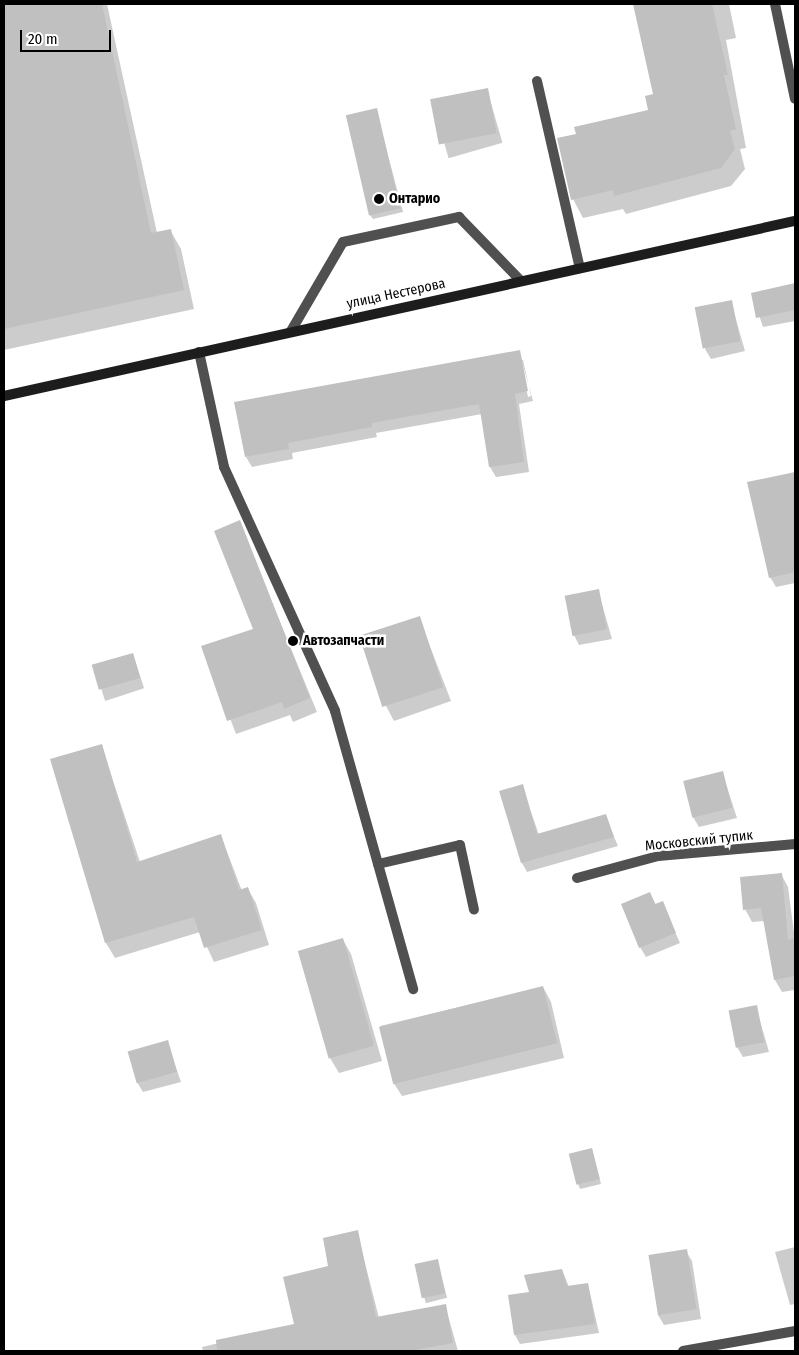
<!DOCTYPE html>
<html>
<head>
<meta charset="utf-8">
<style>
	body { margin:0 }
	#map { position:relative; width:799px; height:1355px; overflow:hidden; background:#fff; font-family:"Fira Sans Condensed",sans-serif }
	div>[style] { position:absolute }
	.shadow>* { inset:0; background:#0003; transform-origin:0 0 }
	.building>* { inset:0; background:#c0c0c0; transform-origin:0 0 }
	.service>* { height:10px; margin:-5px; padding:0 5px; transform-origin:5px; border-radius:5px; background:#505050 }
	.minor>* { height:10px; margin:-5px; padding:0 5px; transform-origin:5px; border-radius:5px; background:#505050 }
	.secondary>* { height:10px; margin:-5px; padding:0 5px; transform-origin:5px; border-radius:5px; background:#1d1d1d }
	.dots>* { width:14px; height:14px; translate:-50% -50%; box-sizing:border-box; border:2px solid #fff; border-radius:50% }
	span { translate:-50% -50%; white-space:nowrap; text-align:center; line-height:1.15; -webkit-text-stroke:5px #fff; paint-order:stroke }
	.poi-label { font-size:14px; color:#000; font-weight:700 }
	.left { translate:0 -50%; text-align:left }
	.street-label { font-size:14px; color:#000 }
	.frame { position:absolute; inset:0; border:5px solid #000; pointer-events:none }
	.scale { position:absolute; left:20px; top:30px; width:91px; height:22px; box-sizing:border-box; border:2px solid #000; border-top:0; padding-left:6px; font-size:15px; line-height:18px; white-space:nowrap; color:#000; -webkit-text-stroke:4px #fff; paint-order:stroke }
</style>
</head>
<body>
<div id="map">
	<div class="shadow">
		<i style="clip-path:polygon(4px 4px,107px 4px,157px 233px,170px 230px,181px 249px,194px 309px,4px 350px)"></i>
		<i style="clip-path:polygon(634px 4px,729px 4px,736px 38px,726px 40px,746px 148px,740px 149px,745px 169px,731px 186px,626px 214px,623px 209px,583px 218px,573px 199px,650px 111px,654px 95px)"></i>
		<i style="left:487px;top:89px;width:56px;height:56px;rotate:74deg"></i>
		<i style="clip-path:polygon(376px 110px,403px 212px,373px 219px,370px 215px)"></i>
		<i style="clip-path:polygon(795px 285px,795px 321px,763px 327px,752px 294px)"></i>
		<i style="clip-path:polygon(731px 302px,745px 351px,711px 359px,705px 349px)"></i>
		<i style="clip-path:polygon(evenodd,519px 351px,533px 401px,519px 404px,529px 472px,496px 477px,490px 467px,482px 414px,376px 433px,377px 437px,292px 453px,293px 459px,252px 467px,246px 457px,519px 351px,520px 360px,523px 360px,531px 396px,528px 397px,520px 360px)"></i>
		<i style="clip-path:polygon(791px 474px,795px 482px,795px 583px,776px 587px,770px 577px)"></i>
		<i style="clip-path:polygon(239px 522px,317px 712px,293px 722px,290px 715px,236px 734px,203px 647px,254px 630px)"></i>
		<i style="clip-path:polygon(598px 590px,612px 639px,579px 645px,574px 635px)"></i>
		<i style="clip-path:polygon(419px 618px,451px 701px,394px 721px,386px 706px)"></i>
		<i style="left:133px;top:654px;width:36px;height:41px;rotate:72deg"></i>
		<i style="clip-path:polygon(101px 745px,140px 862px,221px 836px,242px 891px,248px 889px,256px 903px,269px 945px,214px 962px,200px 932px,115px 958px,106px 943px,52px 759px)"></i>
		<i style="clip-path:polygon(722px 772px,737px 818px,699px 827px,693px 817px)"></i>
		<i style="clip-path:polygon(522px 786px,539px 835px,605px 816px,618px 846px,527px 872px,522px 863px)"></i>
		<i style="clip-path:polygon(781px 874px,788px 887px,795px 940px,795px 990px,782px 992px,775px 980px,765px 921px,752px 922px,745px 909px)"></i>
		<i style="clip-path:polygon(650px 893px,656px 905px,662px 903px,680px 943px,646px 957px,640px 947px)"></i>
		<i style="clip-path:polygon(343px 940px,351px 954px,382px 1061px,339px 1073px,330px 1058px)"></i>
		<i style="clip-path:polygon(543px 987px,551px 1002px,564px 1058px,402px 1096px,393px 1082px,380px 1026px)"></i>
		<i style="clip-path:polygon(756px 1007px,769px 1052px,743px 1057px,737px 1047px)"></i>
		<i style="clip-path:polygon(167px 1042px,181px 1082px,143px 1092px,137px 1082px)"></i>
		<i style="clip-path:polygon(592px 1149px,601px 1184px,580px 1189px,578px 1184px)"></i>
		<i style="clip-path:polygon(357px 1232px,379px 1318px,445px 1305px,458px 1351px,203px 1351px,202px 1347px,296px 1325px)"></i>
		<i style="clip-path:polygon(795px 1247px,795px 1304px,790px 1305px,775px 1252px)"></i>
		<i style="clip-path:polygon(686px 1251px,692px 1261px,701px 1319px,664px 1325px,658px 1315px)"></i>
		<i style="left:437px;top:1260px;width:39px;height:22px;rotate:75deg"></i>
		<i style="clip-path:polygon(562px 1270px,569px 1287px,588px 1284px,599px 1333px,520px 1344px,515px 1335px,531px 1293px)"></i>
	</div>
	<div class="building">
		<i style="clip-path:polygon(4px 4px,102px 4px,151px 233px,171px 229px,184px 290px,4px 329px)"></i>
		<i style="clip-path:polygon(633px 4px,712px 4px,728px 75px,724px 75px,736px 129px,730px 131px,735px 149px,721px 168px,614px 196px,613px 190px,571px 200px,557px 138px,576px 134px,574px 127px,648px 110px,645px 96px,653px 94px)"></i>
		<i style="left:488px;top:88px;width:46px;height:59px;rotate:79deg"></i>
		<i style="left:377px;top:108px;width:103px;height:32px;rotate:77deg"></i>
		<i style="clip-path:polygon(795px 283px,795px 310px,756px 318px,751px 293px)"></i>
		<i style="left:732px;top:300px;width:42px;height:38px;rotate:79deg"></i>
		<i style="clip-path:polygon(520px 350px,528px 391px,515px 394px,524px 462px,489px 467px,479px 404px,372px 423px,372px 427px,288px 443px,289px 449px,245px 457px,234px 402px)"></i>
		<i style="clip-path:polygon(795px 472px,795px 572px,769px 578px,747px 482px)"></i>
		<i style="clip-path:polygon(240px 520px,310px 698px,284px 709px,282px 702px,227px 721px,201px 646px,253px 629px,214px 531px)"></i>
		<i style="left:599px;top:589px;width:41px;height:35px;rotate:79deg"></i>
		<i style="left:420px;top:616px;width:75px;height:64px;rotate:72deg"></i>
		<i style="left:133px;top:653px;width:26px;height:43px;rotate:74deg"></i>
		<i style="clip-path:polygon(102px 744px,137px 862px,221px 834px,239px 890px,248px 887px,262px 930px,204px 948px,194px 917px,105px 943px,50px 759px)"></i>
		<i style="left:723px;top:771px;width:38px;height:41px;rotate:76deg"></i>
		<i style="clip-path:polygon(523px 784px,537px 834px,606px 814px,614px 837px,521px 863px,499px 791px)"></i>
		<i style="clip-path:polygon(782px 873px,788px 940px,795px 938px,795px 976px,774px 980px,761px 908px,743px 910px,740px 877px)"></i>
		<i style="clip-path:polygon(650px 892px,655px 904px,663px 901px,676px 933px,639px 948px,621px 904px)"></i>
		<i style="left:343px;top:938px;width:112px;height:47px;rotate:74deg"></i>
		<i style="left:543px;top:986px;width:59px;height:169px;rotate:76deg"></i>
		<i style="left:757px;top:1005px;width:38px;height:29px;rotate:79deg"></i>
		<i style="left:168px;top:1040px;width:33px;height:42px;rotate:74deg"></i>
		<i style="left:592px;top:1148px;width:32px;height:24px;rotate:76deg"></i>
		<i style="clip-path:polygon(358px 1230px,376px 1317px,446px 1304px,453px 1343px,410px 1351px,217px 1351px,216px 1340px,294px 1324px,283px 1277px,328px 1266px,323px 1238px)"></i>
		<i style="left:687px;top:1249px;width:61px;height:39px;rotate:81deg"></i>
		<i style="left:438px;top:1259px;width:35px;height:24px;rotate:78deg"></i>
		<i style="clip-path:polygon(562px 1269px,567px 1286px,588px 1283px,595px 1324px,514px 1335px,508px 1295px,529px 1292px,524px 1275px)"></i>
	</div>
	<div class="service">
		<i style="left:537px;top:81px;width:192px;rotate:77.1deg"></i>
		<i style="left:291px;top:331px;width:103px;rotate:-59.7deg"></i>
		<i style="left:343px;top:242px;width:119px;rotate:-12.2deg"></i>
		<i style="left:459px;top:217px;width:89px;rotate:45.9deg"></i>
		<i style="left:199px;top:352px;width:118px;rotate:77.7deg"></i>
		<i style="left:224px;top:467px;width:268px;rotate:65.5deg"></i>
		<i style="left:335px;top:711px;width:289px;rotate:74.3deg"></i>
		<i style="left:378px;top:864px;width:84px;rotate:-13deg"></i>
		<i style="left:460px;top:845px;width:66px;rotate:77.8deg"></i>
	</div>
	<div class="minor">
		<i style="left:775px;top:4px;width:97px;rotate:78.1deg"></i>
		<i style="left:577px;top:878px;width:84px;rotate:-15.2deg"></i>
		<i style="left:658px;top:856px;width:138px;rotate:-5deg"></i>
		<i style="left:683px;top:1351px;width:114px;rotate:-10.1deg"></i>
	</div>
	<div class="secondary">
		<i style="left:4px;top:396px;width:810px;rotate:-12.48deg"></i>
	</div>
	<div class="dots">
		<i style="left:379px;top:199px;background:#000"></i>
		<i style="left:293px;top:641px;background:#000"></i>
	</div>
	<div class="poi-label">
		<span class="left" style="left:389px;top:199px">Онтарио</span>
		<span class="left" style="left:303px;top:641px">Автозапчасти</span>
	</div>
	<div class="street-label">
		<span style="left:396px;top:294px;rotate:-12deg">улица Нестерова</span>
		<span style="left:699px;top:841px;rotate:-6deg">Московский тупик</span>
	</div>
	<div class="frame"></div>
	<div class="scale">20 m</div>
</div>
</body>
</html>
